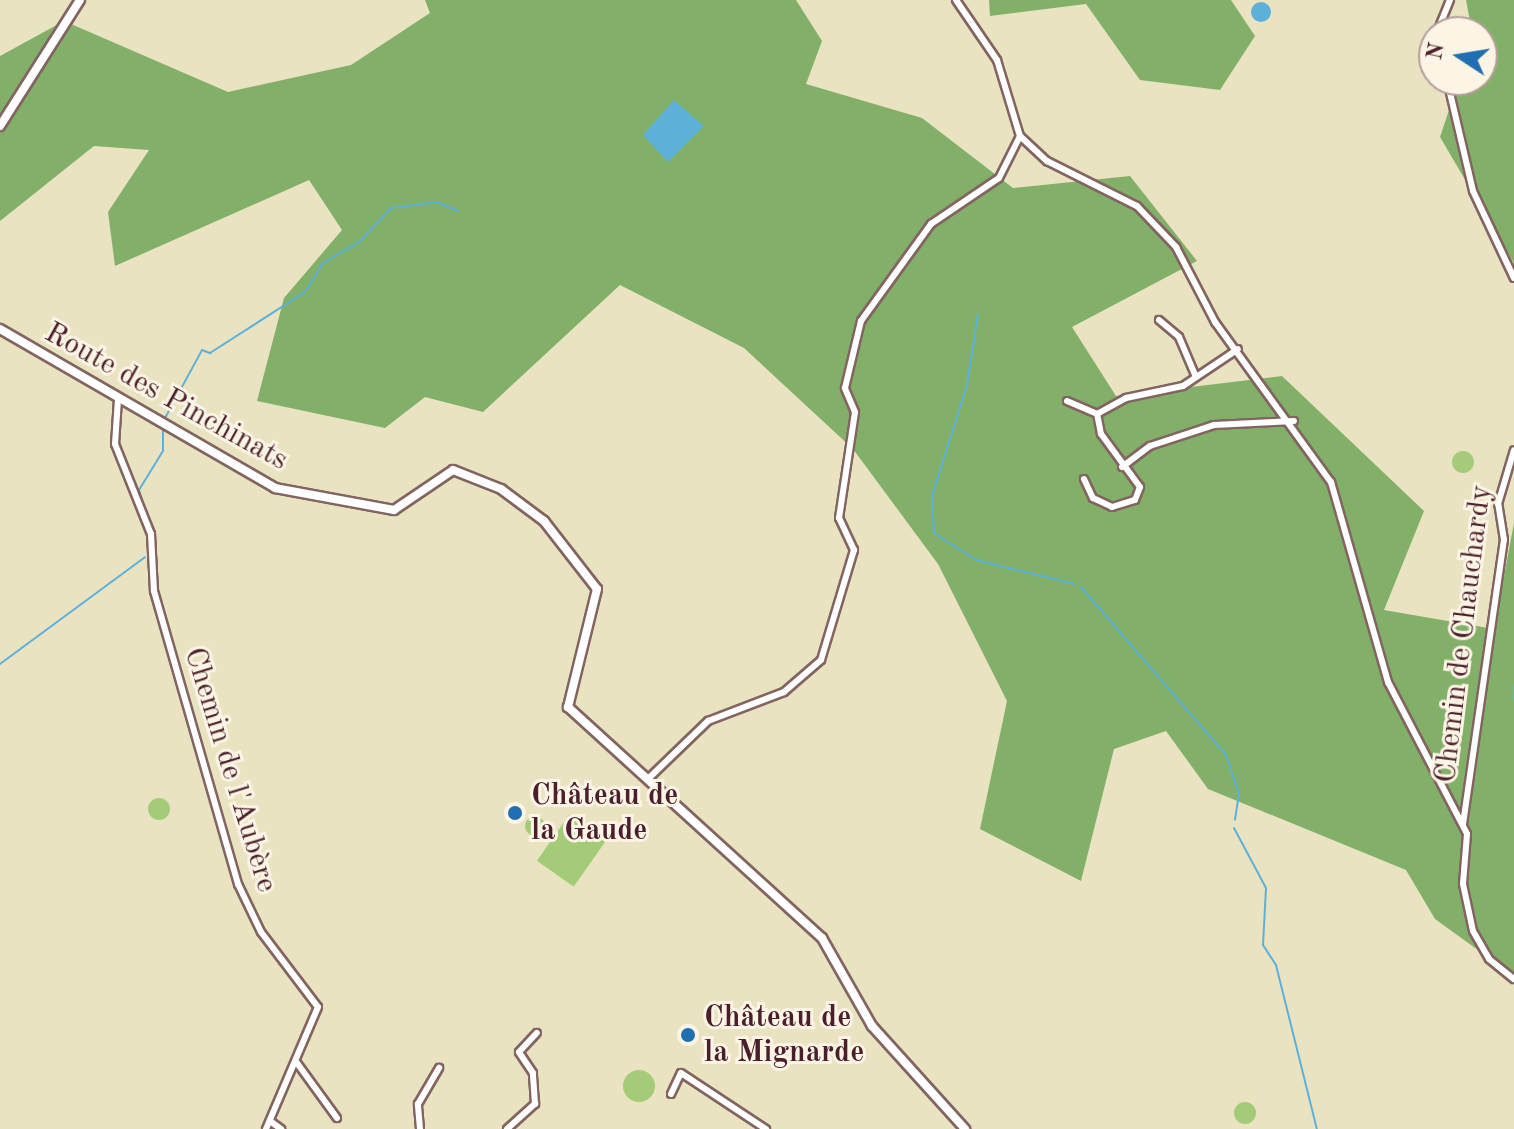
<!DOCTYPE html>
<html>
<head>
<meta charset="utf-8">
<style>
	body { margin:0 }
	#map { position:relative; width:1514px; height:1129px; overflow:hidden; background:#eae3c2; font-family:"Old Standard TT",serif }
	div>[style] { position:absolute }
	.green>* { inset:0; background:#a4cc78; transform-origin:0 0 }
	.round { border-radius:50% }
	.forest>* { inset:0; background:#83b068 }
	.water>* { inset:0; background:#5db1d9 }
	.stream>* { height:2px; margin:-1px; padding:0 1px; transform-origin:1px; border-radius:1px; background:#5db1d9 }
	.roads { filter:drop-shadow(2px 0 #826460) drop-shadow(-2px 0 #826460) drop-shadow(0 2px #826460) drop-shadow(0 -2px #826460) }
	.minor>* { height:6px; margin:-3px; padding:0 3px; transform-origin:3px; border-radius:3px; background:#fff }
	.tertiary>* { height:8px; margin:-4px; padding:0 4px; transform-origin:4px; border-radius:4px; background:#fff }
	.dots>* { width:22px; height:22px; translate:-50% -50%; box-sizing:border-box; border:4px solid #fcf5e5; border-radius:50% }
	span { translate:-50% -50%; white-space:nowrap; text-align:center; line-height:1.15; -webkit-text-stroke:6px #fcf5e5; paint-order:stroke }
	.street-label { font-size:30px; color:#4a1f2b }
	.poi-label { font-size:30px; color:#4a1f2b; font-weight:700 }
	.left { translate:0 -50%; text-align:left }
	.north { position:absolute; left:1418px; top:16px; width:80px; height:80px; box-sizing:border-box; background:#fcf5e5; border:2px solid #b59f9b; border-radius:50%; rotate:282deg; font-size:22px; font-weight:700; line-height:32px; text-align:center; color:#4a1f2b }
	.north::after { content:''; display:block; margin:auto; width:28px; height:36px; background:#1f6fb2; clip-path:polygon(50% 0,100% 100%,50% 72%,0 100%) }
</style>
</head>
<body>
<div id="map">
	<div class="green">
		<i class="round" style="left:1452px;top:451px;width:22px;height:22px"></i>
		<i class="round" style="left:148px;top:798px;width:22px;height:22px"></i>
		<i style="left:569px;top:815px;width:45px;height:56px;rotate:35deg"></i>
		<i class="round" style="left:525px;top:816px;width:20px;height:20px"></i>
		<i class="round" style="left:623px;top:1070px;width:32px;height:32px"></i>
		<i class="round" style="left:1234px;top:1102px;width:22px;height:22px"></i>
	</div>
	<div class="forest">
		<i style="clip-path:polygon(425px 0,796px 0,822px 41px,806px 84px,922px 118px,1013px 188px,1130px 176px,1197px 261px,1072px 327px,1116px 396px,1282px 376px,1424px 511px,1384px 610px,1494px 629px,1514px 523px,1514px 976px,1435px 919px,1406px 870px,1208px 789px,1166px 731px,1114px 749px,1081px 881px,980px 829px,1007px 701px,938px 564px,853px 449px,744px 348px,620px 285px,483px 412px,425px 397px,385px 428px,257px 401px,284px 298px,342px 230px,309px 180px,115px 266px,108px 212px,149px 150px,94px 146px,0 221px,0 56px,64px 21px,228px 92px,351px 65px,430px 13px)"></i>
		<i style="clip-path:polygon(989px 0,1231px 0,1255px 36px,1220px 90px,1140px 80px,1086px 4px,990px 16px)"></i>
		<i style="clip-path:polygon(1466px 0,1514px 0,1514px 263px,1440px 137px,1459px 80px,1482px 80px,1482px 32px,1472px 32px)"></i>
	</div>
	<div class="water">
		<i class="round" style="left:1251px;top:2px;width:20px;height:20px"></i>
		<i style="clip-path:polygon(674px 100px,704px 126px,668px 162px,643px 135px)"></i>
	</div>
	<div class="stream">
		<i style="left:978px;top:314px;width:72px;rotate:98.8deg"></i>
		<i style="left:967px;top:385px;width:116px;rotate:107.5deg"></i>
		<i style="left:932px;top:496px;width:37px;rotate:87deg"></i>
		<i style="left:934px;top:533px;width:50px;rotate:32.7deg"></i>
		<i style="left:976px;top:560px;width:102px;rotate:13.6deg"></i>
		<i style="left:165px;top:418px;width:77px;rotate:-61.4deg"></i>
		<i style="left:202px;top:350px;width:9px;rotate:21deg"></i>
		<i style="left:210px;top:353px;width:113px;rotate:-32.7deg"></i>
		<i style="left:305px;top:292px;width:34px;rotate:-58deg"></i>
		<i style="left:323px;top:263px;width:42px;rotate:-30.3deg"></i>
		<i style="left:359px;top:242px;width:47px;rotate:-46.7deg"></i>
		<i style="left:391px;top:208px;width:46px;rotate:-7.4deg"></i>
		<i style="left:437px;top:202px;width:23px;rotate:23deg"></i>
		<i style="left:154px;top:544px;width:56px;rotate:-105.5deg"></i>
		<i style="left:139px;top:490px;width:46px;rotate:-58.4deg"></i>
		<i style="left:163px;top:451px;width:22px;rotate:-90deg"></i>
		<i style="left:1081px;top:587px;width:222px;rotate:49.2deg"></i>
		<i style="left:1226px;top:755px;width:41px;rotate:71.6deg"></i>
		<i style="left:1239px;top:794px;width:26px;rotate:99deg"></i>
		<i style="left:0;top:664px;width:180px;rotate:-36.4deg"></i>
		<i style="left:1514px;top:686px;width:14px;rotate:90deg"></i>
		<i style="left:1234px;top:828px;width:68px;rotate:61.9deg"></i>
		<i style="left:1266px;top:888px;width:57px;rotate:93deg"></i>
		<i style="left:1263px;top:945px;width:24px;rotate:57deg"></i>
		<i style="left:1276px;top:965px;width:169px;rotate:76deg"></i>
	</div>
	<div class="roads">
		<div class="minor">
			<i style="left:956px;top:0;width:73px;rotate:55.7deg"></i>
			<i style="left:997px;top:60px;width:79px;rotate:73.2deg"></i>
			<i style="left:1020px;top:136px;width:37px;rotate:43deg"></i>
			<i style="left:1047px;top:161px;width:101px;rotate:26.6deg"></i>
			<i style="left:1137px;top:206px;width:57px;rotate:46.4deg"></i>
			<i style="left:1176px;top:247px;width:85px;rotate:62.5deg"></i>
			<i style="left:1215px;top:322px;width:198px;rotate:54.1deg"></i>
			<i style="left:1331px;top:482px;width:208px;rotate:74.1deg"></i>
			<i style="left:1388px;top:682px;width:171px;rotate:62.5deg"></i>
			<i style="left:1467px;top:834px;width:50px;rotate:94.6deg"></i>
			<i style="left:1463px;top:884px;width:48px;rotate:78deg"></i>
			<i style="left:1473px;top:931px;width:32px;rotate:60deg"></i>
			<i style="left:1489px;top:959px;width:32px;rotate:39deg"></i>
			<i style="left:1437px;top:32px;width:35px;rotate:-68deg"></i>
			<i style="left:1447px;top:80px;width:114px;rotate:76.8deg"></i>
			<i style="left:1473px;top:191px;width:96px;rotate:64.8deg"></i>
			<i style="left:1159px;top:320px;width:26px;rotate:40deg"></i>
			<i style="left:1179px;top:337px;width:43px;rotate:67deg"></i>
			<i style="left:118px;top:399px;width:45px;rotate:93.8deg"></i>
			<i style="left:115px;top:444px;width:97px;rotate:68.2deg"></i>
			<i style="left:151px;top:534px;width:57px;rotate:87deg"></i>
			<i style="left:154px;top:591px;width:305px;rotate:74deg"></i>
			<i style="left:238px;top:884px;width:53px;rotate:64.4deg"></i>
			<i style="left:261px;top:932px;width:94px;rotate:52.8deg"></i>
			<i style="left:318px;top:1007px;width:133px;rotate:113.1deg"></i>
			<i style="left:1067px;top:401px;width:33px;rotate:23deg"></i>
			<i style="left:1122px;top:467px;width:35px;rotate:-37deg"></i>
			<i style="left:1150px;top:446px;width:67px;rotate:-18.2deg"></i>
			<i style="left:1214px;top:425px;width:80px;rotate:-2.9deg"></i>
			<i style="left:1084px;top:479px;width:21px;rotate:65deg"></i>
			<i style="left:1093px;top:498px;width:21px;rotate:25deg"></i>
			<i style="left:1112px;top:507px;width:24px;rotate:-17deg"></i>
			<i style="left:1135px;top:500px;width:14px;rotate:-69deg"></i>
			<i style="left:1140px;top:487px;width:66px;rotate:-126.3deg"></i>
			<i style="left:1101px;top:434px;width:20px;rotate:-101deg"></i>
			<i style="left:1097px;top:414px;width:33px;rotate:-29deg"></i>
			<i style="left:1126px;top:398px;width:58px;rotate:-11.9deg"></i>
			<i style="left:1183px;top:386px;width:66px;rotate:-33.9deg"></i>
			<i style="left:650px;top:777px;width:81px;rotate:-44deg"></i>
			<i style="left:708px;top:721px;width:81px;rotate:-20.9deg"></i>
			<i style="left:784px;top:692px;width:49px;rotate:-40.9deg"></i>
			<i style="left:821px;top:660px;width:115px;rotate:-73.3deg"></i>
			<i style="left:854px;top:550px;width:35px;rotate:-115deg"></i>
			<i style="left:839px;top:518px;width:107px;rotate:-81.4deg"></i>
			<i style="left:855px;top:412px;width:26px;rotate:-113deg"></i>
			<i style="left:845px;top:388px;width:69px;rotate:-76.6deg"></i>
			<i style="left:861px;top:321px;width:120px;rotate:-54.2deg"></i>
			<i style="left:931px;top:224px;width:82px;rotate:-34.1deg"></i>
			<i style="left:999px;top:178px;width:47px;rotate:-63.4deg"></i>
			<i style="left:1463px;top:824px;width:287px;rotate:-81.8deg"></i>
			<i style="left:1504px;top:540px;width:36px;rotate:-99deg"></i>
			<i style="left:1498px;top:504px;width:56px;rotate:-73.5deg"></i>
			<i style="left:297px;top:1063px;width:68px;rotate:54deg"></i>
			<i style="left:671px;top:1094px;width:23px;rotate:-65deg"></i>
			<i style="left:681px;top:1073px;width:102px;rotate:33.4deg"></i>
			<i style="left:270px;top:1121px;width:14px;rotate:36deg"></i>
			<i style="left:420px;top:1129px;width:25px;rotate:-95deg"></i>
			<i style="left:418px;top:1104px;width:42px;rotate:-59.7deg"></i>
			<i style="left:507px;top:1129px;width:38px;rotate:-42deg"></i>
			<i style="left:535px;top:1104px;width:31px;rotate:-94deg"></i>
			<i style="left:533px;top:1073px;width:25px;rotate:-124deg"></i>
			<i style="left:519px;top:1052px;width:26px;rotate:-47deg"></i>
		</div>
		<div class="tertiary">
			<i style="left:0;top:126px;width:149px;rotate:-57.6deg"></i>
			<i style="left:0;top:329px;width:318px;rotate:30deg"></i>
			<i style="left:275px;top:488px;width:121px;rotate:10.5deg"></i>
			<i style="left:394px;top:510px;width:71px;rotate:-34.1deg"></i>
			<i style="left:453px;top:470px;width:52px;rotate:21.6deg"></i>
			<i style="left:501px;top:489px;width:54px;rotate:36.7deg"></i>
			<i style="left:544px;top:521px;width:86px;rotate:52.1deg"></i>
			<i style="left:597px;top:589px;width:122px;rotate:103.8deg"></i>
			<i style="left:568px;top:707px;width:343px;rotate:42.3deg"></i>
			<i style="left:822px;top:938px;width:101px;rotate:60.4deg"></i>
			<i style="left:872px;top:1026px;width:139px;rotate:47.9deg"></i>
		</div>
	</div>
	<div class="dots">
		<i style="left:515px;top:813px;background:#1f6fb2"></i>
		<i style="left:688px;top:1035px;background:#1f6fb2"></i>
	</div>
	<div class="street-label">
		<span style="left:166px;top:397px;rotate:29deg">Route des Pinchinats</span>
		<span style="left:1464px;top:634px;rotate:-83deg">Chemin de Chauchardy</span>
		<span style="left:230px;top:770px;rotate:73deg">Chemin de l'Aubère</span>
	</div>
	<div class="poi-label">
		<span class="left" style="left:531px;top:813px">Château de<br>la Gaude</span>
		<span class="left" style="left:704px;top:1035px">Château de<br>la Mignarde</span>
	</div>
	<div class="north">N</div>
</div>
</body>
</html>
